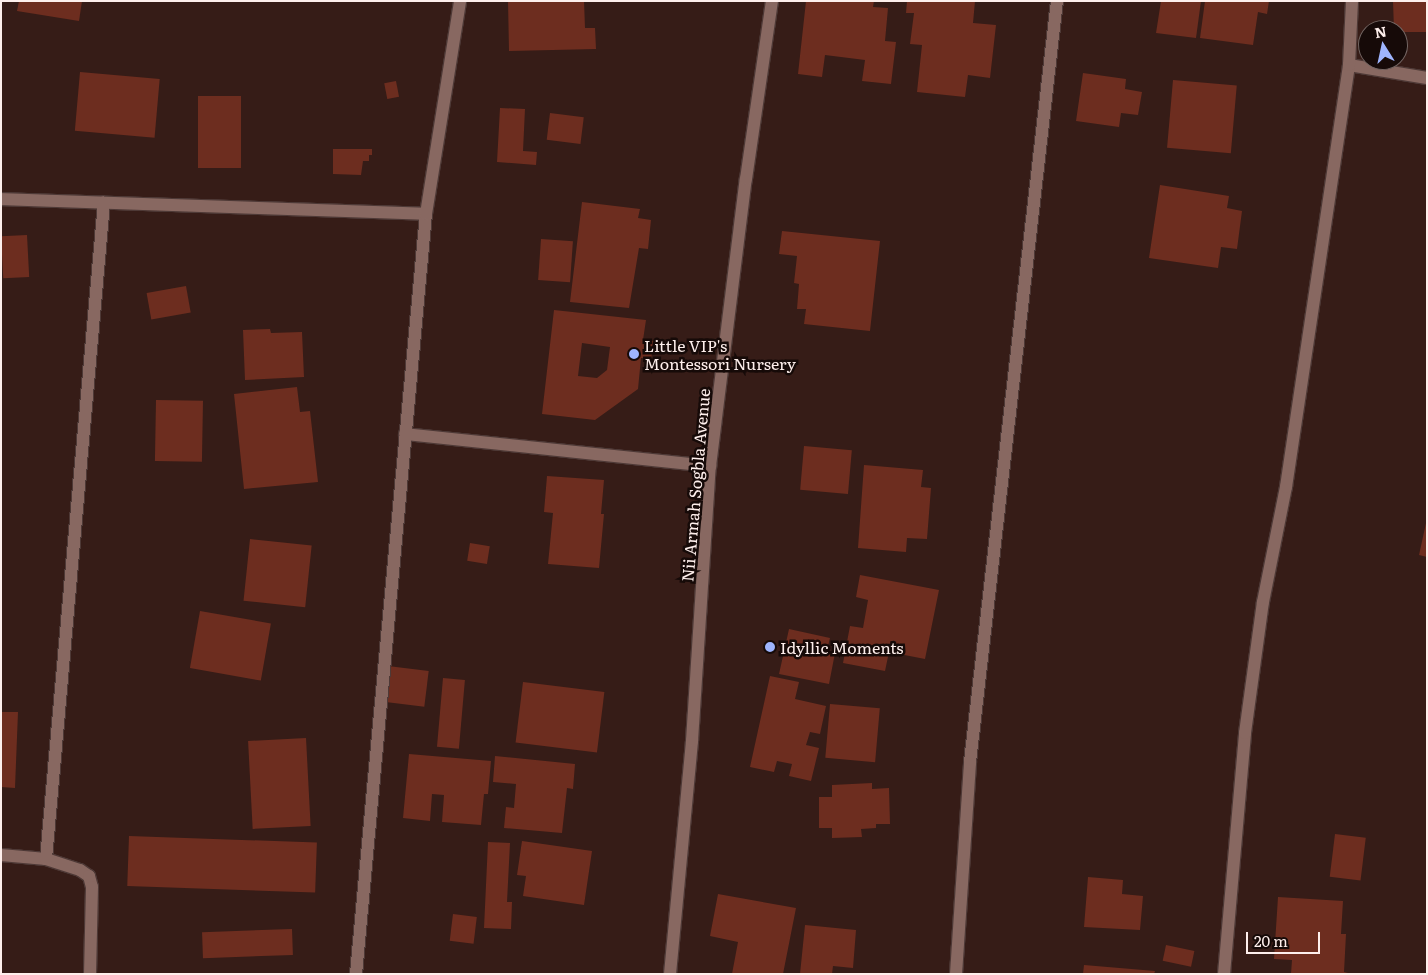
<!DOCTYPE html>
<html>
<head>
<meta charset="utf-8">
<style>
	body { margin:0 }
	#map { position:relative; width:1428px; height:975px; overflow:hidden; background:#361c17; font-family:Literata,serif }
	div>[style] { position:absolute }
	.building>* { inset:0; background:#6d2d1f; transform-origin:0 0 }
	.roads { filter:drop-shadow(1px 0 #4e3936) drop-shadow(-1px 0 #4e3936) drop-shadow(0 1px #4e3936) drop-shadow(0 -1px #4e3936) }
	.minor>* { height:12px; margin:-6px; padding:0 6px; transform-origin:6px; border-radius:6px; background:#886861 }
	.dots>* { width:14px; height:14px; translate:-50% -50%; box-sizing:border-box; border:2px solid #160a08; border-radius:50% }
	span { translate:-50% -50%; white-space:nowrap; text-align:center; line-height:1.15; -webkit-text-stroke:5px #160a08; paint-order:stroke }
	.poi-label { font-size:16px; color:#feefec }
	.left { translate:0 -50%; text-align:left }
	.street-label { font-size:16px; color:#feefec }
	.frame { position:absolute; inset:0; border:2px solid #feefec; pointer-events:none }
	.north { position:absolute; left:1358px; top:20px; width:50px; height:50px; box-sizing:border-box; background:#160a08; border:1px solid #736663; border-radius:50%; rotate:350deg; font-size:14px; font-weight:700; line-height:20px; text-align:center; color:#feefec }
	.north::after { content:''; display:block; margin:auto; width:18px; height:22px; background:#9eb4fd; clip-path:polygon(50% 0,100% 100%,50% 72%,0 100%) }
	.scale { position:absolute; left:1246px; top:932px; width:74px; height:22px; box-sizing:border-box; border:2px solid #feefec; border-top:0; padding-left:6px; font-size:15px; line-height:18px; white-space:nowrap; color:#feefec; -webkit-text-stroke:4px #160a08; paint-order:stroke }
</style>
</head>
<body>
<div id="map">
	<div class="building">
		<i style="clip-path:polygon(19px 1px,82px 1px,79px 21px,17px 11px)"></i>
		<i style="clip-path:polygon(508px 1px,584px 1px,585px 28px,595px 28px,596px 49px,509px 51px)"></i>
		<i style="clip-path:polygon(806px 1px,874px 1px,873px 7px,888px 8px,885px 41px,896px 42px,891px 84px,862px 81px,865px 60px,825px 55px,822px 77px,798px 74px)"></i>
		<i style="clip-path:polygon(907px 1px,975px 1px,973px 23px,996px 25px,990px 78px,968px 75px,965px 97px,917px 92px,922px 45px,910px 44px,914px 13px,906px 13px)"></i>
		<i style="clip-path:polygon(1161px 1px,1201px 1px,1196px 38px,1156px 33px)"></i>
		<i style="clip-path:polygon(1205px 1px,1269px 1px,1267px 14px,1258px 12px,1253px 45px,1200px 38px)"></i>
		<i style="clip-path:polygon(1393px 1px,1427px 1px,1427px 32px,1398px 32px,1398px 30px,1394px 30px)"></i>
		<i style="left:80px;top:72px;width:80px;height:59px;rotate:5deg"></i>
		<i style="clip-path:polygon(1083px 73px,1126px 79px,1125px 89px,1142px 92px,1138px 115px,1121px 113px,1119px 127px,1076px 121px)"></i>
		<i style="left:1173px;top:80px;width:64px;height:68px;rotate:5deg"></i>
		<i style="left:396px;top:81px;width:16px;height:12px;rotate:79deg"></i>
		<i style="left:198px;top:96px;width:43px;height:72px"></i>
		<i style="clip-path:polygon(500px 108px,525px 109px,523px 151px,537px 152px,536px 165px,497px 162px)"></i>
		<i style="left:550px;top:113px;width:34px;height:27px;rotate:7deg"></i>
		<i style="clip-path:polygon(333px 149px,372px 149px,372px 155px,369px 155px,369px 161px,363px 161px,361px 175px,333px 174px)"></i>
		<i style="clip-path:polygon(1160px 185px,1229px 196px,1227px 208px,1242px 211px,1237px 249px,1221px 247px,1218px 268px,1149px 258px)"></i>
		<i style="clip-path:polygon(582px 202px,640px 209px,638px 218px,651px 220px,648px 249px,639px 248px,629px 308px,570px 302px)"></i>
		<i style="clip-path:polygon(782px 231px,880px 241px,870px 331px,804px 324px,806px 309px,797px 309px,799px 284px,794px 283px,797px 256px,779px 254px)"></i>
		<i style="left:27px;top:235px;width:42px;height:26px;rotate:87deg"></i>
		<i style="left:541px;top:239px;width:32px;height:41px;rotate:4deg"></i>
		<i style="left:186px;top:286px;width:27px;height:40px;rotate:80deg"></i>
		<i style="clip-path:polygon(evenodd,554px 310px,646px 320px,643px 340px,654px 341px,651px 359px,641px 358px,638px 389px,595px 420px,542px 414px,554px 310px,582px 343px,610px 347px,607px 370px,597px 378px,578px 376px,582px 343px)"></i>
		<i style="clip-path:polygon(270px 329px,271px 333px,302px 332px,304px 377px,245px 380px,243px 330px)"></i>
		<i style="clip-path:polygon(297px 387px,300px 412px,310px 411px,318px 482px,244px 489px,234px 394px)"></i>
		<i style="left:156px;top:400px;width:47px;height:61px;rotate:1deg"></i>
		<i style="left:804px;top:446px;width:48px;height:44px;rotate:5deg"></i>
		<i style="clip-path:polygon(864px 465px,923px 470px,921px 487px,931px 488px,927px 539px,907px 538px,906px 552px,858px 548px)"></i>
		<i style="clip-path:polygon(547px 476px,604px 480px,601px 514px,604px 514px,599px 568px,548px 564px,553px 513px,544px 512px)"></i>
		<i style="clip-path:polygon(1426px 523px,1427px 523px,1427px 557px,1419px 555px)"></i>
		<i style="left:250px;top:539px;width:62px;height:62px;rotate:6deg"></i>
		<i style="left:470px;top:543px;width:20px;height:18px;rotate:9deg"></i>
		<i style="clip-path:polygon(860px 575px,939px 590px,925px 659px,889px 652px,885px 671px,843px 663px,850px 626px,863px 628px,868px 600px,856px 597px)"></i>
		<i style="left:200px;top:611px;width:72px;height:58px;rotate:10deg"></i>
		<i style="clip-path:polygon(789px 629px,830px 638px,827px 650px,835px 653px,829px 684px,779px 674px)"></i>
		<i style="left:388px;top:666px;width:41px;height:36px;rotate:7deg"></i>
		<i style="clip-path:polygon(770px 676px,799px 682px,795px 699px,826px 706px,820px 734px,810px 732px,806px 745px,819px 748px,811px 781px,789px 776px,792px 764px,777px 761px,774px 772px,750px 767px)"></i>
		<i style="left:443px;top:678px;width:22px;height:69px;rotate:5deg"></i>
		<i style="left:523px;top:682px;width:82px;height:61px;rotate:7deg"></i>
		<i style="left:830px;top:704px;width:50px;height:54px;rotate:5deg"></i>
		<i style="clip-path:polygon(1px 712px,18px 712px,15px 788px,1px 787px)"></i>
		<i style="left:306px;top:738px;width:88px;height:58px;rotate:87deg"></i>
		<i style="clip-path:polygon(409px 754px,491px 761px,488px 794px,484px 794px,481px 825px,442px 822px,444px 795px,432px 794px,430px 821px,403px 818px)"></i>
		<i style="clip-path:polygon(495px 756px,575px 764px,573px 789px,567px 788px,562px 833px,504px 828px,506px 807px,514px 808px,516px 784px,493px 782px)"></i>
		<i style="clip-path:polygon(872px 783px,872px 789px,889px 788px,890px 824px,876px 824px,876px 828px,861px 829px,862px 837px,832px 838px,832px 828px,819px 828px,819px 797px,832px 797px,832px 785px)"></i>
		<i style="left:1335px;top:834px;width:31px;height:43px;rotate:7deg"></i>
		<i style="left:129px;top:836px;width:188px;height:50px;rotate:2deg"></i>
		<i style="clip-path:polygon(522px 841px,592px 851px,584px 905px,523px 896px,526px 876px,517px 875px)"></i>
		<i style="clip-path:polygon(488px 842px,510px 843px,507px 902px,512px 902px,511px 929px,484px 928px)"></i>
		<i style="clip-path:polygon(1088px 877px,1123px 880px,1122px 894px,1143px 896px,1140px 930px,1084px 927px)"></i>
		<i style="clip-path:polygon(718px 894px,796px 908px,783px 974px,732px 974px,738px 942px,710px 936px)"></i>
		<i style="clip-path:polygon(1278px 897px,1343px 901px,1341px 934px,1346px 934px,1344px 972px,1352px 974px,1291px 974px,1292px 960px,1274px 959px)"></i>
		<i style="left:453px;top:914px;width:24px;height:27px;rotate:7deg"></i>
		<i style="clip-path:polygon(805px 925px,856px 930px,853px 968px,833px 966px,832px 974px,800px 974px)"></i>
		<i style="left:292px;top:929px;width:26px;height:90px;rotate:88deg"></i>
		<i style="left:1166px;top:945px;width:29px;height:16px;rotate:12deg"></i>
		<i style="clip-path:polygon(1084px 965px,1155px 971px,1154px 974px,1083px 974px)"></i>
	</div>
	<div class="roads">
		<div class="minor">
			<i style="left:1349px;top:65px;width:79px;rotate:9.5deg"></i>
			<i style="left:1px;top:199px;width:425px;rotate:2deg"></i>
			<i style="left:405px;top:434px;width:307px;rotate:6deg"></i>
			<i style="left:1px;top:855px;width:45px;rotate:5.1deg"></i>
			<i style="left:46px;top:859px;width:36px;rotate:18deg"></i>
			<i style="left:80px;top:870px;width:11px;rotate:34deg"></i>
			<i style="left:89px;top:876px;width:11px;rotate:75deg"></i>
			<i style="left:92px;top:887px;width:87px;rotate:91.3deg"></i>
			<i style="left:46px;top:859px;width:659px;rotate:-84.95deg"></i>
			<i style="left:356px;top:974px;width:763px;rotate:-84.74deg"></i>
			<i style="left:426px;top:214px;width:216px;rotate:-80.9deg"></i>
			<i style="left:670px;top:974px;width:234px;rotate:-84.6deg"></i>
			<i style="left:692px;top:741px;width:276px;rotate:-86.3deg"></i>
			<i style="left:710px;top:466px;width:289px;rotate:-82.9deg"></i>
			<i style="left:746px;top:179px;width:180px;rotate:-81.7deg"></i>
			<i style="left:956px;top:974px;width:212px;rotate:-86.2deg"></i>
			<i style="left:970px;top:762px;width:766px;rotate:-83.48deg"></i>
			<i style="left:1224px;top:974px;width:242px;rotate:-85deg"></i>
			<i style="left:1245px;top:733px;width:132px;rotate:-82.2deg"></i>
			<i style="left:1263px;top:602px;width:117px;rotate:-78.7deg"></i>
			<i style="left:1286px;top:487px;width:427px;rotate:-81.5deg"></i>
			<i style="left:1349px;top:65px;width:64px;rotate:-87.3deg"></i>
		</div>
	</div>
	<div class="dots">
		<i style="left:634px;top:354px;background:#9eb4fd"></i>
		<i style="left:770px;top:647px;background:#9eb4fd"></i>
	</div>
	<div class="poi-label">
		<span class="left" style="left:644px;top:354px">Little VIP's<br>Montessori Nursery</span>
		<span class="left" style="left:780px;top:647px">Idyllic Moments</span>
	</div>
	<div class="street-label">
		<span style="left:695px;top:485px;rotate:-85deg">Nii Armah Sogbla Avenue</span>
	</div>
	<div class="frame"></div>
	<div class="north">N</div>
	<div class="scale">20 m</div>
</div>
</body>
</html>
